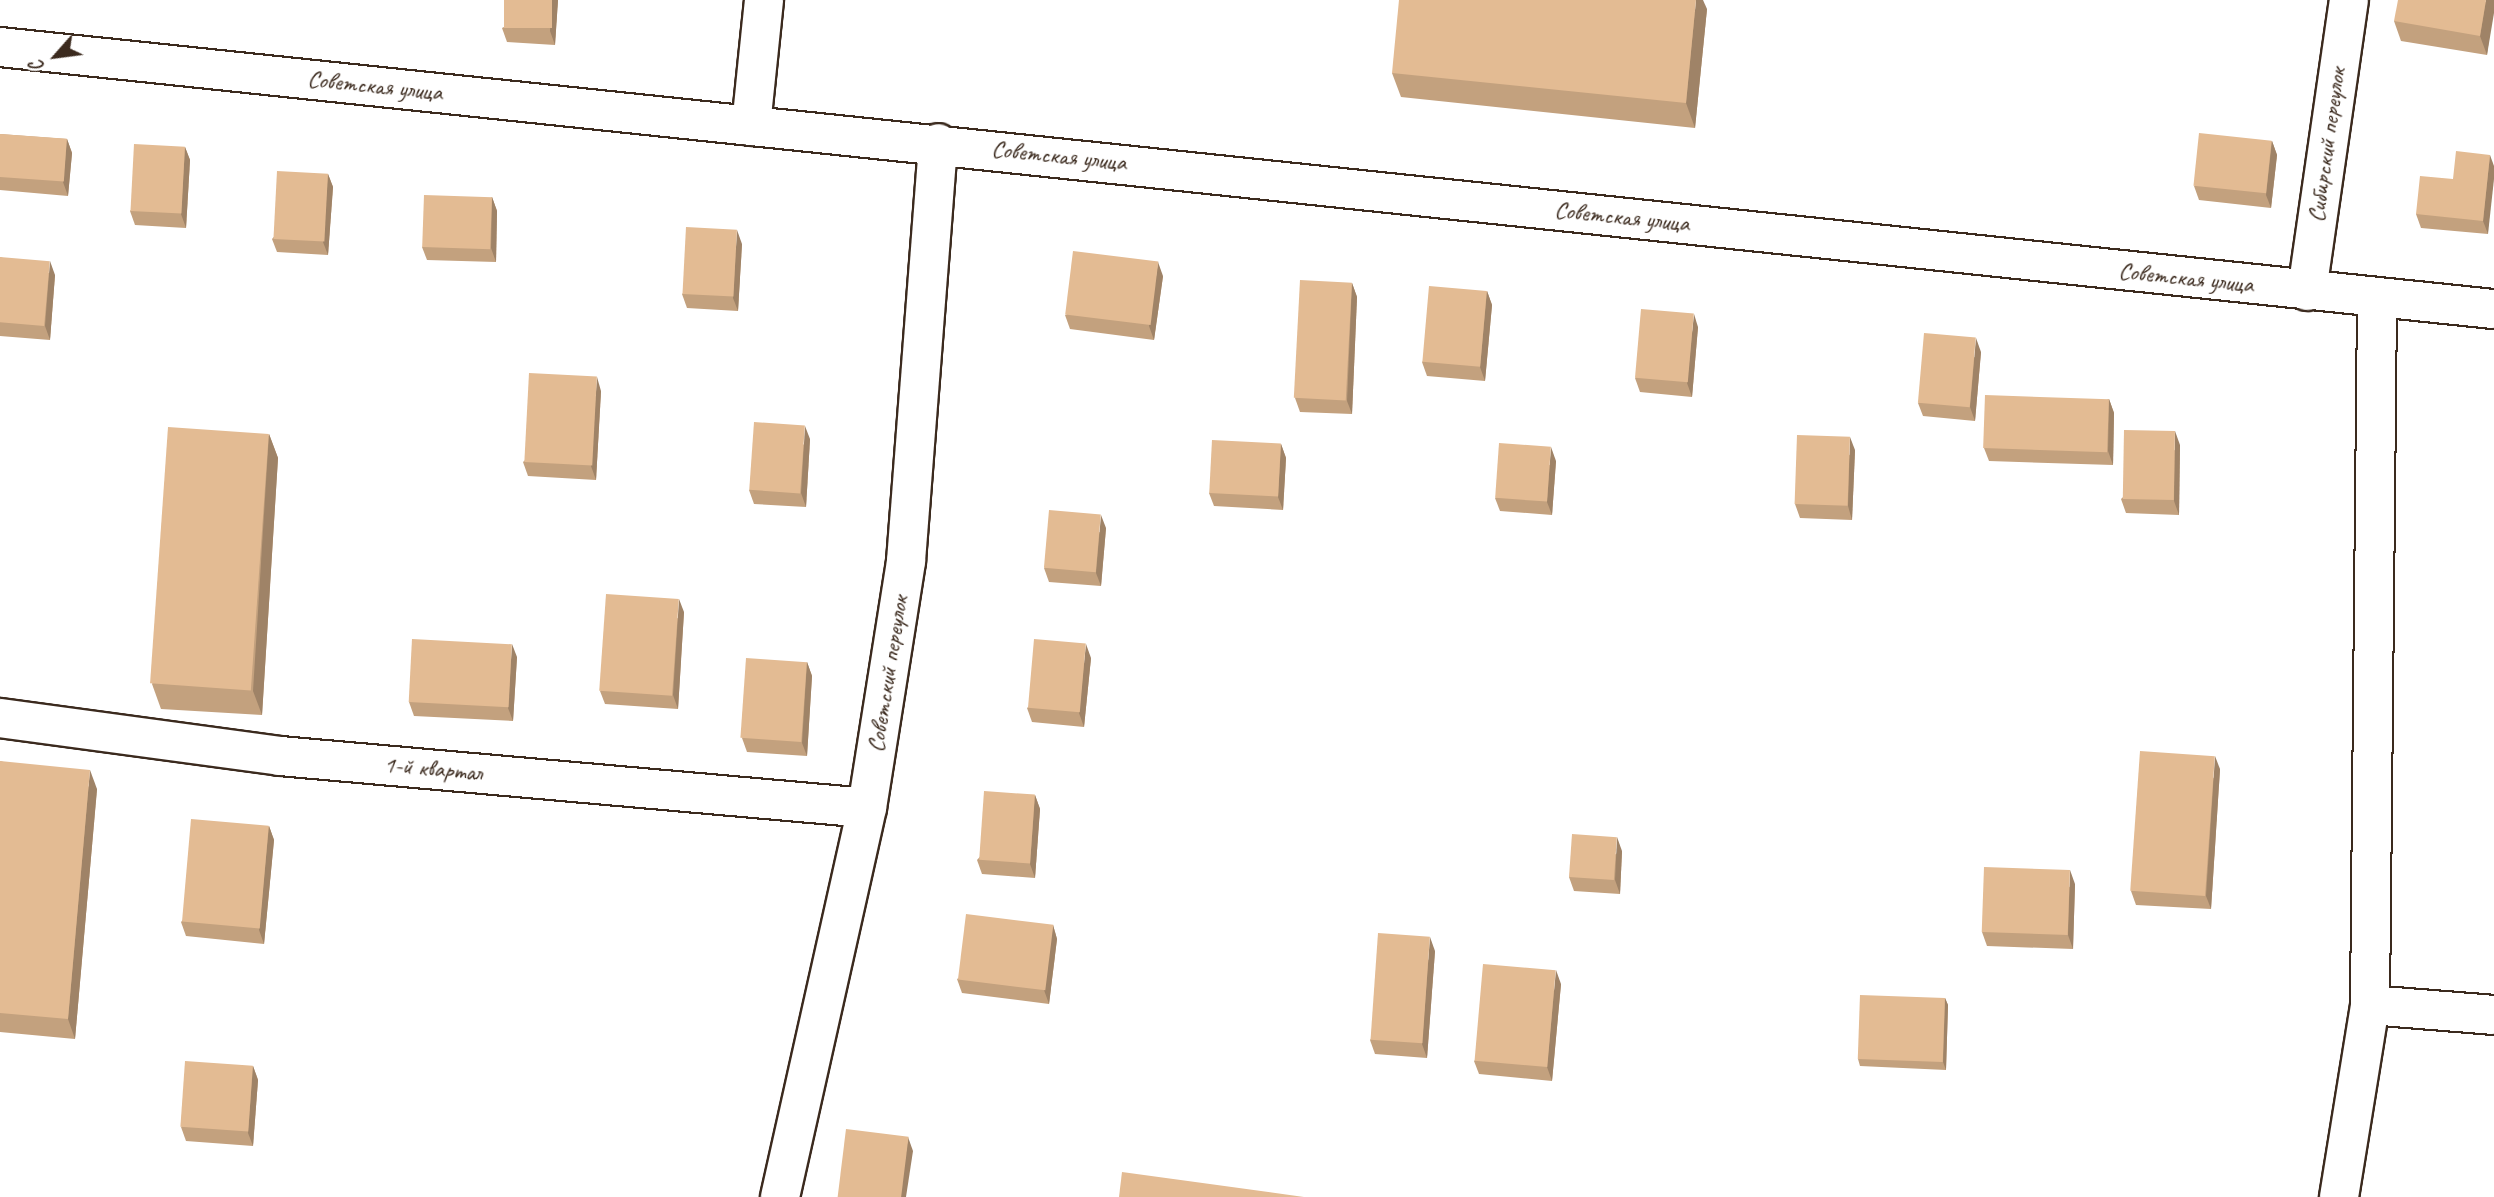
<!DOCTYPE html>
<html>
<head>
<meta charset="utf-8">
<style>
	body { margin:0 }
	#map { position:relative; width:2494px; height:1197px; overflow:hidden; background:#fff; font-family:Caveat,sans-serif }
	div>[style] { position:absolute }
	.roads { filter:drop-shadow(2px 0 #3b2a1e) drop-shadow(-2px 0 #3b2a1e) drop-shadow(0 2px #3b2a1e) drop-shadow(0 -2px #3b2a1e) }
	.minor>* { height:38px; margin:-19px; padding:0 19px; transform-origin:19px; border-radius:19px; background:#fff }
	.major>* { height:38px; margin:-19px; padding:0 19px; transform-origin:19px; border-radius:19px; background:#fff }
	.wall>* { inset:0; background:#c3a17e }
	.shaded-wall>* { inset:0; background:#9f8367 }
	.building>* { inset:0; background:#e3bb93; transform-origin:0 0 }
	span { translate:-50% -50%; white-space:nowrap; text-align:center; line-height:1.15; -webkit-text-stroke:7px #fff; paint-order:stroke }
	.street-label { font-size:24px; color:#3b2a1e }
	.north { position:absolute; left:21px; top:21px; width:70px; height:70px; -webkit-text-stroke:5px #fff; paint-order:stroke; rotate:242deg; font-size:19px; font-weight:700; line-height:28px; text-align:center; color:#3b2a1e }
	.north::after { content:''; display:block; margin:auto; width:24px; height:32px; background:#3b2a1e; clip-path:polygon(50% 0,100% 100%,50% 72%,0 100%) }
</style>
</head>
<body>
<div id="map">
	<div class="roads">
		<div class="minor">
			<i style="left:2307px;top:291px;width:294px;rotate:-81.8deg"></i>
			<i style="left:0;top:718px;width:283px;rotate:7.7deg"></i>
			<i style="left:280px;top:756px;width:589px;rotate:5.06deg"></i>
			<i style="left:2370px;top:1005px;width:124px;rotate:4.6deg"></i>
			<i style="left:780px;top:1197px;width:399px;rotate:-77.4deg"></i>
			<i style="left:867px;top:808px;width:250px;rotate:-81deg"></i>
			<i style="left:906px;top:561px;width:419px;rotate:-85.6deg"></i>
			<i style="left:2339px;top:1197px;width:194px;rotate:-80.8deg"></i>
			<i style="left:2370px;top:1005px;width:707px;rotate:-89.43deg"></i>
		</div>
		<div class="major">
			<i style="left:0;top:47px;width:2508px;rotate:6deg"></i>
			<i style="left:751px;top:126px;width:127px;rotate:-84.1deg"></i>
		</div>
	</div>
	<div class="wall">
		<i style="clip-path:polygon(558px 0,555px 45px,507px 42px,502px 28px)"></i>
		<i style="clip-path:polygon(2494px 0,2487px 55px,2401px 41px,2394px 21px)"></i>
		<i style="clip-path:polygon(1707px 9px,1695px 128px,1401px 97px,1392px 73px)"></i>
		<i style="clip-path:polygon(0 134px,67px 139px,72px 153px,68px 196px,0 190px)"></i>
		<i style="clip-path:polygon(2272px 141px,2277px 155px,2271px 208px,2199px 200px,2194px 186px)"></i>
		<i style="clip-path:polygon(185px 147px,190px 160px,186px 228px,135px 225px,130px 211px)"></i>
		<i style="clip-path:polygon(2490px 155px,2488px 234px,2421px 228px,2416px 214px,2453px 179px)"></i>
		<i style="clip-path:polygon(328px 174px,333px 187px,328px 255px,277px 252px,272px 239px)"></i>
		<i style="clip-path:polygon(492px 197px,497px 211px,496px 262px,427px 260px,422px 247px)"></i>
		<i style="clip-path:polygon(742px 244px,738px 311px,687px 308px,682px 294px)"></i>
		<i style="clip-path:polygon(0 257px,55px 275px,50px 340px,0 336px)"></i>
		<i style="clip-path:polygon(1163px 276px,1154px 340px,1070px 329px,1065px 315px)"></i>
		<i style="clip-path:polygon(1352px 283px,1357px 297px,1352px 414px,1300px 412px,1295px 398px)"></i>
		<i style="clip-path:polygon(1487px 291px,1492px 305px,1485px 381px,1427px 376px,1422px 362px)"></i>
		<i style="clip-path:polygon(1698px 327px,1692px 397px,1640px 392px,1635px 378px)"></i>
		<i style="clip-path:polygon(1981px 352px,1975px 421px,1923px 416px,1918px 403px)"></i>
		<i style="clip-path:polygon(601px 391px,596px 480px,528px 476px,523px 462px)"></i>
		<i style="clip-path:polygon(2109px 399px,2114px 413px,2113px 465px,1989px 461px,1984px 448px)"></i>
		<i style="clip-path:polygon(269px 434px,278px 458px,262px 715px,161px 709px,152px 684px)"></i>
		<i style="clip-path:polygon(810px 439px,806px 507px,754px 504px,749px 490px)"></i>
		<i style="clip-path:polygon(1281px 444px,1286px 458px,1283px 510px,1214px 506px,1209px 493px)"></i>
		<i style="clip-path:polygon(2180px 445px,2179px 515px,2126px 513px,2121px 499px)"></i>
		<i style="clip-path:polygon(1855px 450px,1852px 520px,1800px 518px,1795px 504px)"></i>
		<i style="clip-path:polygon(1556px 461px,1552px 515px,1500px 511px,1495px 498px)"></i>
		<i style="clip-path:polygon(1106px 528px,1101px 586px,1049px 582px,1044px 568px)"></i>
		<i style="clip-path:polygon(684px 612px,678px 709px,605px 704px,600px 691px)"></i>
		<i style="clip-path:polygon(517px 657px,513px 721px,414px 716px,409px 702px)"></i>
		<i style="clip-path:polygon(1091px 658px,1084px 727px,1032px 722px,1027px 708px)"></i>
		<i style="clip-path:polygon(807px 662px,812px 676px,807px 756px,747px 752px,742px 738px)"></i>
		<i style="clip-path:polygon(0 761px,97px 789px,75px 1039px,0 1032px)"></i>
		<i style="clip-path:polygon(2220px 769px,2211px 909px,2136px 905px,2131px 891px)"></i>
		<i style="clip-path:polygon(1035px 795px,1040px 809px,1035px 878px,982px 874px,977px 860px)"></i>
		<i style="clip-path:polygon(269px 826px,274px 840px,264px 944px,186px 936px,181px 922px)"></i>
		<i style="clip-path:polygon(1622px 851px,1620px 894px,1574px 891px,1569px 877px)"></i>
		<i style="clip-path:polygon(2075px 884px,2073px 949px,1987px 946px,1982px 932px)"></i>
		<i style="clip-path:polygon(1053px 925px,1057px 939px,1049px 1004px,962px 993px,957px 979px)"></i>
		<i style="clip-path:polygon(1435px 951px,1427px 1058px,1375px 1054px,1370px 1040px)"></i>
		<i style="clip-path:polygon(1561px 984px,1552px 1081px,1479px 1074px,1474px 1061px)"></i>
		<i style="clip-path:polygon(1945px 998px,1948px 1005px,1946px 1070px,1860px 1066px,1858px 1059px)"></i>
		<i style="clip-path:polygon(253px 1066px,258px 1080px,253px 1146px,186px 1141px,181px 1127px)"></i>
	</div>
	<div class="shaded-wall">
		<i style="clip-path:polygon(552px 0,558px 0,555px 45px,550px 31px)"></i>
		<i style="clip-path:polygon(1696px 0,1703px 0,1707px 9px,1695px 128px,1686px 103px)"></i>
		<i style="clip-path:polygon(2486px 0,2494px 0,2494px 13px,2487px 55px,2480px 36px)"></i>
		<i style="clip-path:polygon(67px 139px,72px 153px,68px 196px,63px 182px)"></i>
		<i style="clip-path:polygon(2272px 141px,2277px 155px,2271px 208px,2266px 195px)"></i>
		<i style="clip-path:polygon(185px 147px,190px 160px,186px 228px,181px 214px)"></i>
		<i style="clip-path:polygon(2490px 155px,2494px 166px,2494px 179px,2488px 234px,2483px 221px)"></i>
		<i style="clip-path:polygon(328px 174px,333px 187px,328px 255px,323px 242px)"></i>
		<i style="clip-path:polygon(492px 197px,497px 211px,496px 262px,491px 248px)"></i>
		<i style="clip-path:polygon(737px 230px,742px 244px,738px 311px,733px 298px)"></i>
		<i style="clip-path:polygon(50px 261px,55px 275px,50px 340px,45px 326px)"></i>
		<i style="clip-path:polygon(1158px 262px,1163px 276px,1154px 340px,1149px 326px)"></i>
		<i style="clip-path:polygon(1352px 283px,1357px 297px,1352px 414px,1347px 401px)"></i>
		<i style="clip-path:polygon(1487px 291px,1492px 305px,1485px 381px,1480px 367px)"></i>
		<i style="clip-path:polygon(1694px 314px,1698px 327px,1692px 397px,1687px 383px)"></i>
		<i style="clip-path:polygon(1976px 338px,1981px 352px,1975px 421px,1970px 407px)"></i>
		<i style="clip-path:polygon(597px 377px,601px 391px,596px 480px,591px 466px)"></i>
		<i style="clip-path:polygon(2109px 399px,2114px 413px,2113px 465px,2108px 451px)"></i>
		<i style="clip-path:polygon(805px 426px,810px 439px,806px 507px,801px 493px)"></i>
		<i style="clip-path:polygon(2175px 431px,2180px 445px,2179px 515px,2174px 501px)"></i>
		<i style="clip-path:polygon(269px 434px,278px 458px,262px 715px,253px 691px)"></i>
		<i style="clip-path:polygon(1850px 437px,1855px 450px,1852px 520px,1848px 506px)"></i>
		<i style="clip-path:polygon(1281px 444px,1286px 458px,1283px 510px,1278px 497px)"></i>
		<i style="clip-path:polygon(1551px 447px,1556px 461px,1552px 515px,1547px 502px)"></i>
		<i style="clip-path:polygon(1101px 515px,1106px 528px,1101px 586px,1096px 573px)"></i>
		<i style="clip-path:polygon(679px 599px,684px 612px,678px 709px,673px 695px)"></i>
		<i style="clip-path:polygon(512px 644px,517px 657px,513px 721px,508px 708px)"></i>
		<i style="clip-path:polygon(1086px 644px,1091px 658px,1084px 727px,1079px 713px)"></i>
		<i style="clip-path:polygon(807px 662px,812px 676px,807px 756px,802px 743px)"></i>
		<i style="clip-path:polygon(2215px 756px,2220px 769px,2211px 909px,2206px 896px)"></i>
		<i style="clip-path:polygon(90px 770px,97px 789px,75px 1039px,68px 1019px)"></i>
		<i style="clip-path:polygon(1035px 795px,1040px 809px,1035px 878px,1030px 864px)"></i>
		<i style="clip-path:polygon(269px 826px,274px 840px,264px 944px,259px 930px)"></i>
		<i style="clip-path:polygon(1617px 837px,1622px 851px,1620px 894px,1615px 880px)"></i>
		<i style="clip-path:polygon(2070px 870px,2075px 884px,2073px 949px,2068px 935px)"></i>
		<i style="clip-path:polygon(1053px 925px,1057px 939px,1049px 1004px,1044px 990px)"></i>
		<i style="clip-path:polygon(1430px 937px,1435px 951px,1427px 1058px,1422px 1044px)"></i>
		<i style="clip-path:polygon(1556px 970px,1561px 984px,1552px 1081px,1547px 1067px)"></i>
		<i style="clip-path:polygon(1945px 998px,1948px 1005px,1946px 1070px,1943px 1062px)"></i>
		<i style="clip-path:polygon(253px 1066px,258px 1080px,253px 1146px,248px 1133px)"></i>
		<i style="clip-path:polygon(908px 1137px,913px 1151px,906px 1197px,900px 1197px)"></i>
	</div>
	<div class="building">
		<i style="left:504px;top:0;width:48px;height:28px"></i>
		<i style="clip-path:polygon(1399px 0,1696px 0,1686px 103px,1392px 73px)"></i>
		<i style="clip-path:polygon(2398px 0,2486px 0,2480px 36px,2394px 21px)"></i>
		<i style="left:2199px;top:133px;width:73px;height:53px;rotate:6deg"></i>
		<i style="left:0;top:134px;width:67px;height:43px;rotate:4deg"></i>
		<i style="left:134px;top:144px;width:51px;height:67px;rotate:3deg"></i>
		<i style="clip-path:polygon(2456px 151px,2490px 155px,2483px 221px,2416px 214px,2420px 176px,2453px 179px)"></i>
		<i style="left:277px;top:171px;width:51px;height:68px;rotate:3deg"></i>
		<i style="left:424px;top:195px;width:68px;height:52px;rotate:2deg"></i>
		<i style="left:686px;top:227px;width:51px;height:67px;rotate:3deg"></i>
		<i style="left:1073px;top:251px;width:86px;height:64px;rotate:7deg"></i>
		<i style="left:0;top:257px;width:50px;height:65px;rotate:5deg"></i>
		<i style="left:1300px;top:280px;width:52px;height:118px;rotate:3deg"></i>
		<i style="left:1429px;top:286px;width:58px;height:76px;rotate:5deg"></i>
		<i style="left:1641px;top:309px;width:53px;height:69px;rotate:5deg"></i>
		<i style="left:1924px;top:333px;width:52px;height:70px;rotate:5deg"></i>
		<i style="left:529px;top:373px;width:68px;height:89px;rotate:3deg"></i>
		<i style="left:1985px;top:395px;width:124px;height:53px;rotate:2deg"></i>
		<i style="left:754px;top:422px;width:51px;height:68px;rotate:4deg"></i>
		<i style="left:168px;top:427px;width:101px;height:257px;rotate:4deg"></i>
		<i style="left:2124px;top:430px;width:51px;height:69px;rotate:1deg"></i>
		<i style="left:1797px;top:435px;width:53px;height:69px;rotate:2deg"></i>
		<i style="left:1212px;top:440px;width:69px;height:53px;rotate:3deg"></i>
		<i style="left:1499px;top:443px;width:52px;height:55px;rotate:4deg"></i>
		<i style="left:1049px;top:510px;width:52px;height:58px;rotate:5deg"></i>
		<i style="left:606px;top:594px;width:73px;height:97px;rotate:4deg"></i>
		<i style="left:412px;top:639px;width:100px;height:63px;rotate:3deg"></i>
		<i style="left:1034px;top:639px;width:52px;height:69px;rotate:5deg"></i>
		<i style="left:746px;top:658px;width:61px;height:80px;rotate:4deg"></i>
		<i style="left:2140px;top:751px;width:75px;height:140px;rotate:4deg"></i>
		<i style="clip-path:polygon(0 761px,90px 770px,68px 1019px,0 1013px)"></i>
		<i style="left:984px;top:791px;width:51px;height:69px;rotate:4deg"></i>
		<i style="left:191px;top:819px;width:78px;height:103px;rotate:5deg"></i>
		<i style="left:1572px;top:834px;width:45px;height:43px;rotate:4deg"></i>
		<i style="left:1984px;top:867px;width:86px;height:65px;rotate:2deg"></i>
		<i style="left:966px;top:914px;width:88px;height:66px;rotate:7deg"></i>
		<i style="left:1378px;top:933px;width:52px;height:107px;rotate:4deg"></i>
		<i style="left:1483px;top:964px;width:73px;height:97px;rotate:5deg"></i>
		<i style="left:1860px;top:995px;width:85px;height:64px;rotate:2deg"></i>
		<i style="left:185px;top:1061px;width:68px;height:66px;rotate:4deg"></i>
		<i style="left:846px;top:1129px;width:63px;height:69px;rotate:7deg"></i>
		<i style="clip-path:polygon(1122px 1172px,1304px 1197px,1119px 1197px)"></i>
	</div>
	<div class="street-label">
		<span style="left:375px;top:86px;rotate:6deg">Советская улица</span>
		<span style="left:2327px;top:145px;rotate:-82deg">Сибирский переулок</span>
		<span style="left:1059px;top:156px;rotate:6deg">Советская улица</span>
		<span style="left:1622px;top:217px;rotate:6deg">Советская улица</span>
		<span style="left:2186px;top:278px;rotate:6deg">Советская улица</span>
		<span style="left:888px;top:674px;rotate:-81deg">Советский переулок</span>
		<span style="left:433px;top:769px;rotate:5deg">1-й квартал</span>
	</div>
	<div class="north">С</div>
</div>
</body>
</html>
